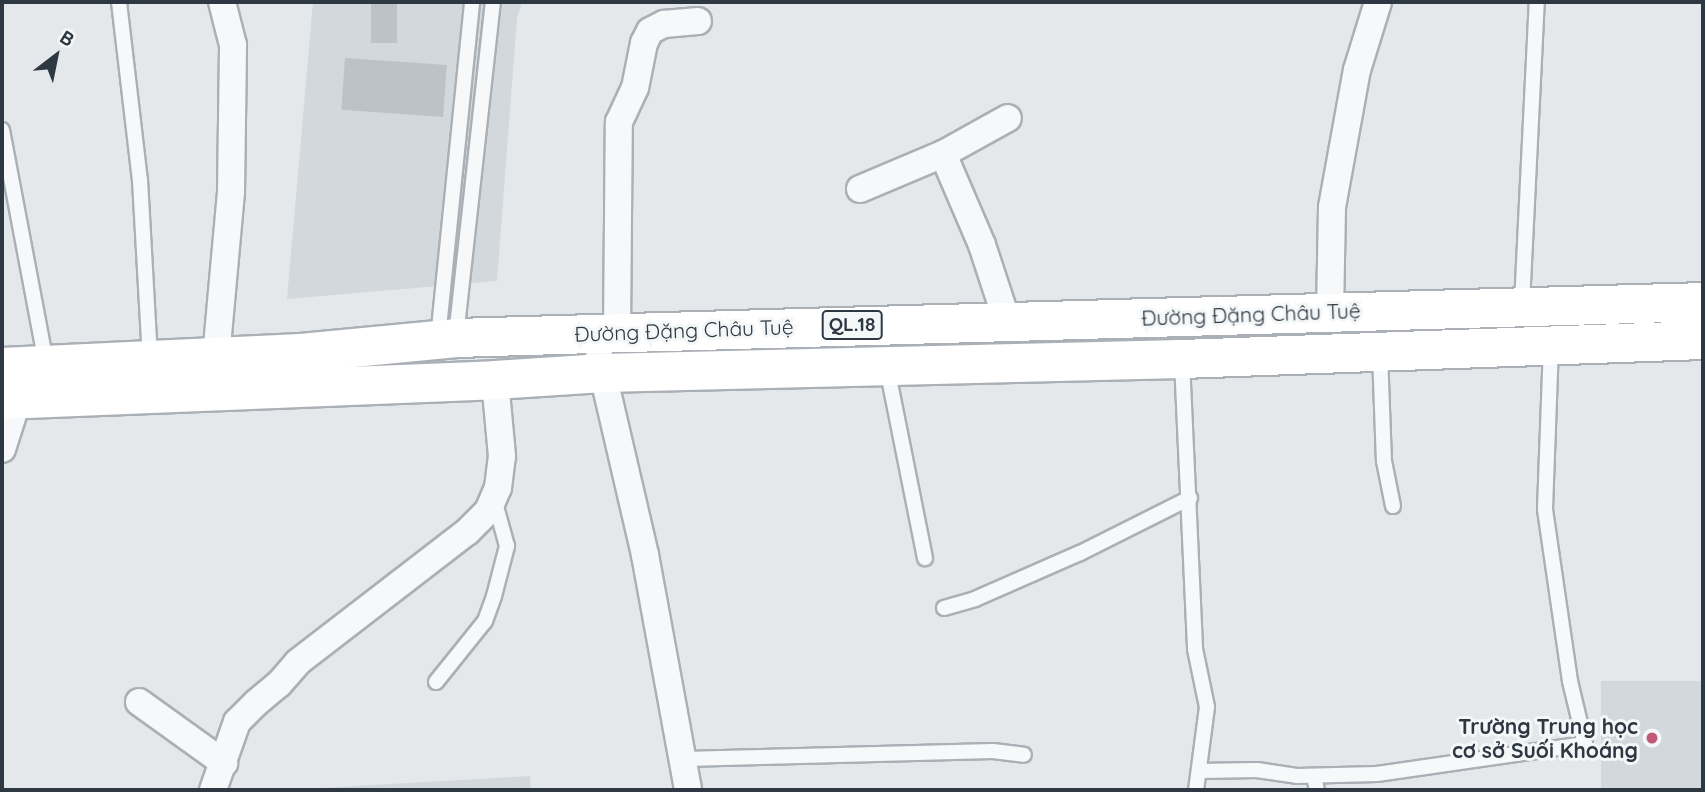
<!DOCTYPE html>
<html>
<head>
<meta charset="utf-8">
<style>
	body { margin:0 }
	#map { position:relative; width:1705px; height:792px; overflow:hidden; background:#e5e8eb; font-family:Quicksand,sans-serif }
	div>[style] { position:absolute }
	.built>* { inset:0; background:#d3d8dc; transform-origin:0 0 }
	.building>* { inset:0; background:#bdc2c7; transform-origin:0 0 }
	.roads { filter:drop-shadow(2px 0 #aab0b5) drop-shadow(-2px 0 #aab0b5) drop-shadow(0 2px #aab0b5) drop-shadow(0 -2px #aab0b5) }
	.lane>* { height:14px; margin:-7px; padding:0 7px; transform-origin:7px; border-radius:7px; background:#f7f8f9 }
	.street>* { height:26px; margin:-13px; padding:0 13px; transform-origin:13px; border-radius:13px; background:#f7f8f9 }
	.primary>* { height:38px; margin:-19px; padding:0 19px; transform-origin:19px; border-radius:19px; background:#fff }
	.dots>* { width:19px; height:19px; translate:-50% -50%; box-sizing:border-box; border:4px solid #f4f7f8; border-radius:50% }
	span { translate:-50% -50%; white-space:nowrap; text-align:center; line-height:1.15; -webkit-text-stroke:6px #f4f7f8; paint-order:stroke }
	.shield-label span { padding:2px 5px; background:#f4f7f8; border:2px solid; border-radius:5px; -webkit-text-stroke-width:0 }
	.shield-label { font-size:19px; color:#2e3842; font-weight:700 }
	.street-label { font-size:21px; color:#2e3842 }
	.poi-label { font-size:21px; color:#2e3842; font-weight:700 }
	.right { translate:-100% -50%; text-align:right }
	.frame { position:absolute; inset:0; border:4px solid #2e3842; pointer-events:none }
	.north { position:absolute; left:21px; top:21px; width:70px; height:70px; -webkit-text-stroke:5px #f4f7f8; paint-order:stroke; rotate:32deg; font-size:19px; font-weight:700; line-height:28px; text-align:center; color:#2e3842 }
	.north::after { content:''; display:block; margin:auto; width:24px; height:32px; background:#2e3842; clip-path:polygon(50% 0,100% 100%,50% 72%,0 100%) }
</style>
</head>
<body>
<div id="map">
	<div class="built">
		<i style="clip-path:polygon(313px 2px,522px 2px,517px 18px,497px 281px,287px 299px)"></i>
		<i style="left:1703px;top:681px;width:109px;height:102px;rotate:90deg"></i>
		<i style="clip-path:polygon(530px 776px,531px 790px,301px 790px,302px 789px)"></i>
	</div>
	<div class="building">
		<i style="left:371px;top:2px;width:26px;height:41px"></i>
		<i style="left:345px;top:58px;width:102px;height:52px;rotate:4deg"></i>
	</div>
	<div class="roads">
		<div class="lane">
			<i style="left:119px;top:2px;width:179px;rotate:83.3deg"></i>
			<i style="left:140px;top:180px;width:179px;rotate:86.8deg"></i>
			<i style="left:2px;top:130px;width:237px;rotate:79.3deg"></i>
			<i style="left:1522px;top:304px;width:302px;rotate:-87.2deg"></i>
			<i style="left:456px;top:336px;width:336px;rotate:-83.7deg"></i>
			<i style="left:438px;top:338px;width:338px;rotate:-84.2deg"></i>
			<i style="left:1380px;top:353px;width:108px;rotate:87.9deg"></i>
			<i style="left:1384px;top:461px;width:46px;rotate:78.7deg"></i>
			<i style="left:1182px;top:361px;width:288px;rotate:87.4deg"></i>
			<i style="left:1195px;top:649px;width:59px;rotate:78.3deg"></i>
			<i style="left:1207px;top:707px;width:84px;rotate:97.5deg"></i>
			<i style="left:887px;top:368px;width:194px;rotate:78.7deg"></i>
			<i style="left:944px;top:608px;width:32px;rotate:-16deg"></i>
			<i style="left:975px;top:599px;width:115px;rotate:-23.7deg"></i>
			<i style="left:1080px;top:553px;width:123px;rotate:-26.6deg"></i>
			<i style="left:436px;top:682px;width:78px;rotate:-51.2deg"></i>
			<i style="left:485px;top:621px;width:27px;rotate:-70deg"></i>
			<i style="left:494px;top:596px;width:52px;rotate:-75.4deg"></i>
			<i style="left:507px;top:546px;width:49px;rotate:-105.5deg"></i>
			<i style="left:684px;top:759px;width:309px;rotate:-1.5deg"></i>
			<i style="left:993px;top:751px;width:31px;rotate:7deg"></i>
			<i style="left:1199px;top:771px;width:58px;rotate:-1deg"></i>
			<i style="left:1257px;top:770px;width:40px;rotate:8.5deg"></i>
			<i style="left:1297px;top:776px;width:80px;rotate:-1.4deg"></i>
			<i style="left:1377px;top:774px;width:210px;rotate:-8.2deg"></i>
			<i style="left:1585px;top:744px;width:65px;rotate:-103.4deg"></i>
			<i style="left:1570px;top:681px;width:174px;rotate:-98.3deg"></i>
			<i style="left:1545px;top:509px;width:163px;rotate:-87.9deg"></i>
			<i style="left:1314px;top:776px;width:14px;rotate:78deg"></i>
		</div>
		<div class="street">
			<i style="left:943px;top:154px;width:99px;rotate:66.8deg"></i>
			<i style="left:982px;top:245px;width:80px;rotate:71.8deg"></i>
			<i style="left:860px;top:189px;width:90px;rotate:-22.9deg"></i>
			<i style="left:943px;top:154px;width:74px;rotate:-29deg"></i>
			<i style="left:1330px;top:312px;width:105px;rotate:-88.9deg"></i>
			<i style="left:1332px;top:207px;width:139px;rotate:-79.7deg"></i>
			<i style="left:1357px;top:70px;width:71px;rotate:-72.8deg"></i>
			<i style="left:617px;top:332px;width:210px;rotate:-89.5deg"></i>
			<i style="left:619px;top:122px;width:38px;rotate:-65deg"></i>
			<i style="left:635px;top:88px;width:46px;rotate:-78.7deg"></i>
			<i style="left:644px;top:43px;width:13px;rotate:-63deg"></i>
			<i style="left:650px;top:31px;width:16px;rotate:-27deg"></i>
			<i style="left:664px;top:24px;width:34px;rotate:-5deg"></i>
			<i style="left:216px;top:357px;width:166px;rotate:-84.8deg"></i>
			<i style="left:231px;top:192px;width:147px;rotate:-89.2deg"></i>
			<i style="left:233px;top:45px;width:44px;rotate:-104.3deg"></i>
			<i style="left:599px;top:357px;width:203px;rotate:76.9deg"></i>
			<i style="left:645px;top:555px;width:239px;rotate:79.6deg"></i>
			<i style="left:2px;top:449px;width:52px;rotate:-72.3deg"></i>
			<i style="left:139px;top:702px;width:105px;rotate:35.7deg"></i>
			<i style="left:213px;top:790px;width:72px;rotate:-70.6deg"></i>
			<i style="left:237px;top:722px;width:27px;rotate:-45deg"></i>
			<i style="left:256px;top:703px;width:30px;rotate:-40deg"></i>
			<i style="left:279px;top:684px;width:29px;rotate:-49deg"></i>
			<i style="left:298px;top:662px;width:213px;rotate:-37.6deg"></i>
			<i style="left:467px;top:532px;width:30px;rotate:-45deg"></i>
			<i style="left:488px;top:511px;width:25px;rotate:-67deg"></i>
			<i style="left:498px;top:488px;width:32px;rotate:-83deg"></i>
			<i style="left:502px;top:456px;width:76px;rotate:-95.3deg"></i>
		</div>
		<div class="primary">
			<i style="left:2px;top:367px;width:299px;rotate:-2.7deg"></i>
			<i style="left:301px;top:353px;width:156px;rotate:-5.5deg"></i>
			<i style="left:456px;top:338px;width:1248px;rotate:-1.65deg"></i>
			<i style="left:2px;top:400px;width:493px;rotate:-2.3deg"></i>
			<i style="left:495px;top:380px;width:108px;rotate:-3.7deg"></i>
			<i style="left:603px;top:373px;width:579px;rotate:-1.39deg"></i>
			<i style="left:1182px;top:359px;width:521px;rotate:-2.09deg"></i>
		</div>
	</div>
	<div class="dots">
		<i style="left:1652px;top:738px;background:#c0597a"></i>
	</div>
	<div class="shield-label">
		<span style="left:852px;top:325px">QL.18</span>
	</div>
	<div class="street-label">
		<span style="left:1251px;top:314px;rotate:-2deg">Đường Đặng Châu Tuệ</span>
		<span style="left:684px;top:330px;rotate:-2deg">Đường Đặng Châu Tuệ</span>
	</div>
	<div class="poi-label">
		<span class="right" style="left:1638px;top:738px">Trường Trung học<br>cơ sở Suối Khoáng</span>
	</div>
	<div class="frame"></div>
	<div class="north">B</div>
</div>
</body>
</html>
